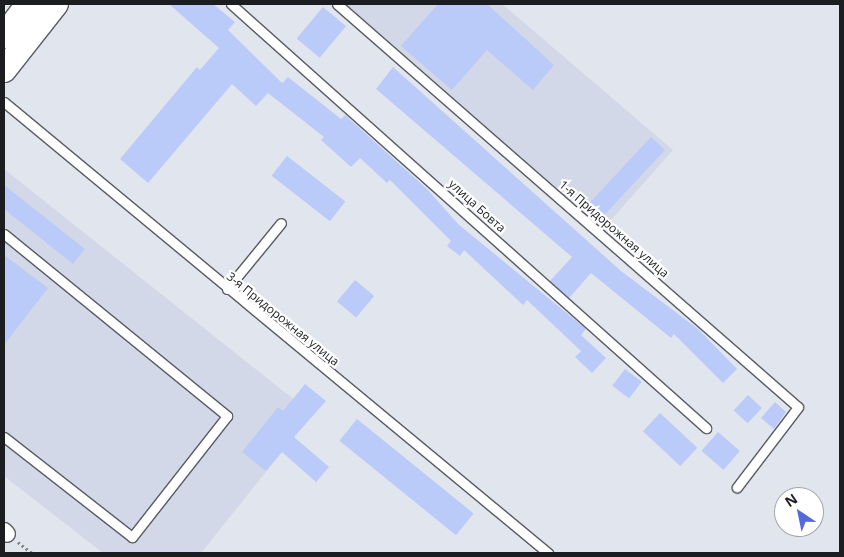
<!DOCTYPE html>
<html>
<head>
<meta charset="utf-8">
<style>
	body { margin:0 }
	#map { position:relative; width:844px; height:557px; overflow:hidden; background:#e1e5ed; font-family:"Open Sans",sans-serif }
	div>[style] { position:absolute }
	.built>* { inset:0; background:#d2d8e7 }
	.building>* { inset:0; background:#bacbf9; transform-origin:0 0 }
	.path>* { height:2.5px; margin-top:-1.25px; transform-origin:0; background:repeating-linear-gradient(90deg,#85878d 0 2.5px,transparent 0 5px) }
	.roads { filter:drop-shadow(1px 0 #595c63) drop-shadow(-1px 0 #595c63) drop-shadow(0 1px #595c63) drop-shadow(0 -1px #595c63) }
	.lane>* { height:9px; margin:-4.5px; padding:0 4.5px; transform-origin:4.5px; border-radius:4.5px; background:#fff }
	.street>* { height:16px; margin:-8px; padding:0 8px; transform-origin:8px; border-radius:8px; background:#fff }
	.secondary>* { height:24px; margin:-12px; padding:0 12px; transform-origin:12px; border-radius:12px; background:#fff }
	span { translate:-50% -50%; white-space:nowrap; text-align:center; line-height:1.15; -webkit-text-stroke:4.5px #fff; paint-order:stroke }
	.street-label { font-size:12px; color:#1c1d20 }
	.frame { position:absolute; inset:0; border:5px solid #1c1d20; pointer-events:none }
	.north { position:absolute; left:774px; top:487px; width:50px; height:50px; box-sizing:border-box; background:#fff; border:1px solid #a4a5a6; border-radius:50%; rotate:326deg; font-size:14px; font-weight:700; line-height:20px; text-align:center; color:#1c1d20 }
	.north::after { content:''; display:block; margin:auto; width:18px; height:22px; background:#5668de; clip-path:polygon(50% 0,100% 100%,50% 72%,0 100%) }
</style>
</head>
<body>
<div id="map">
	<div class="built">
		<i style="clip-path:polygon(346px 4px,502px 4px,673px 150px,603px 229px)"></i>
		<i style="clip-path:polygon(4px 169px,312px 414px,201px 553px,103px 553px,4px 476px)"></i>
	</div>
	<div class="building">
		<i style="clip-path:polygon(169px 4px,213px 4px,235px 22px,228px 30px,282px 83px,288px 77px,341px 119px,345px 115px,427px 189px,458px 224px,586px 329px,581px 335px,606px 358px,592px 373px,575px 357px,581px 351px,527px 300px,523px 305px,464px 250px,460px 256px,447px 246px,451px 241px,390px 180px,387px 183px,360px 158px,351px 167px,321px 140px,324px 137px,268px 93px,256px 106px,232px 84px,148px 183px,120px 159px,197px 67px,200px 70px,219px 48px)"></i>
		<i style="clip-path:polygon(438px 4px,487px 4px,554px 65px,533px 90px,487px 50px,452px 90px,401px 46px)"></i>
		<i style="left:323px;top:7px;width:30px;height:41px;rotate:40deg"></i>
		<i style="clip-path:polygon(393px 67px,621px 271px,698px 329px,737px 369px,723px 383px,674px 334px,671px 338px,591px 273px,569px 298px,550px 281px,572px 257px,376px 89px)"></i>
		<i style="left:651px;top:137px;width:19px;height:98px;rotate:43deg"></i>
		<i style="left:287px;top:156px;width:74px;height:25px;rotate:38deg"></i>
		<i style="clip-path:polygon(4px 185px,85px 249px,73px 264px,4px 209px)"></i>
		<i style="clip-path:polygon(4px 255px,48px 288px,4px 345px)"></i>
		<i style="left:355px;top:280px;width:25px;height:28px;rotate:40deg"></i>
		<i style="left:625px;top:369px;width:21px;height:21px;rotate:37deg"></i>
		<i style="clip-path:polygon(305px 384px,326px 401px,294px 437px,329px 467px,316px 482px,282px 452px,266px 471px,242px 452px,278px 407px,283px 411px)"></i>
		<i style="left:748px;top:395px;width:19px;height:21px;rotate:43deg"></i>
		<i style="clip-path:polygon(775px 402px,786px 412px,774px 429px,761px 418px)"></i>
		<i style="left:660px;top:413px;width:51px;height:25px;rotate:43deg"></i>
		<i style="left:357px;top:419px;width:150px;height:28px;rotate:39deg"></i>
		<i style="left:718px;top:432px;width:29px;height:25px;rotate:41deg"></i>
	</div>
	<div class="path">
		<i style="left:18px;top:542px;width:18px;rotate:38deg"></i>
	</div>
	<div class="roads">
		<div class="lane">
			<i style="left:231px;top:4px;width:637px;rotate:41.75deg"></i>
			<i style="left:337px;top:4px;width:612px;rotate:41.16deg"></i>
			<i style="left:798px;top:407px;width:101px;rotate:127.3deg"></i>
			<i style="left:4px;top:102px;width:707px;rotate:39.66deg"></i>
			<i style="left:4px;top:234px;width:288px;rotate:39.2deg"></i>
			<i style="left:227px;top:416px;width:154px;rotate:128.1deg"></i>
			<i style="left:132px;top:537px;width:162px;rotate:-142deg"></i>
			<i style="left:227px;top:289px;width:85px;rotate:-50.7deg"></i>
		</div>
		<div class="street">
			<i style="left:4px;top:531px;width:4px;rotate:45deg"></i>
		</div>
		<div class="secondary">
			<i style="left:4px;top:36px;width:40px;rotate:-53deg"></i>
			<i style="left:4px;top:70px;width:84px;rotate:-51.8deg"></i>
		</div>
	</div>
	<div class="street-label">
		<span style="left:477px;top:206px;rotate:42deg">улица Бовта</span>
		<span style="left:614px;top:229px;rotate:41deg">1-я Придорожная улица</span>
		<span style="left:283px;top:319px;rotate:39deg">3-я Придорожная улица</span>
	</div>
	<div class="frame"></div>
	<div class="north">N</div>
</div>
</body>
</html>
